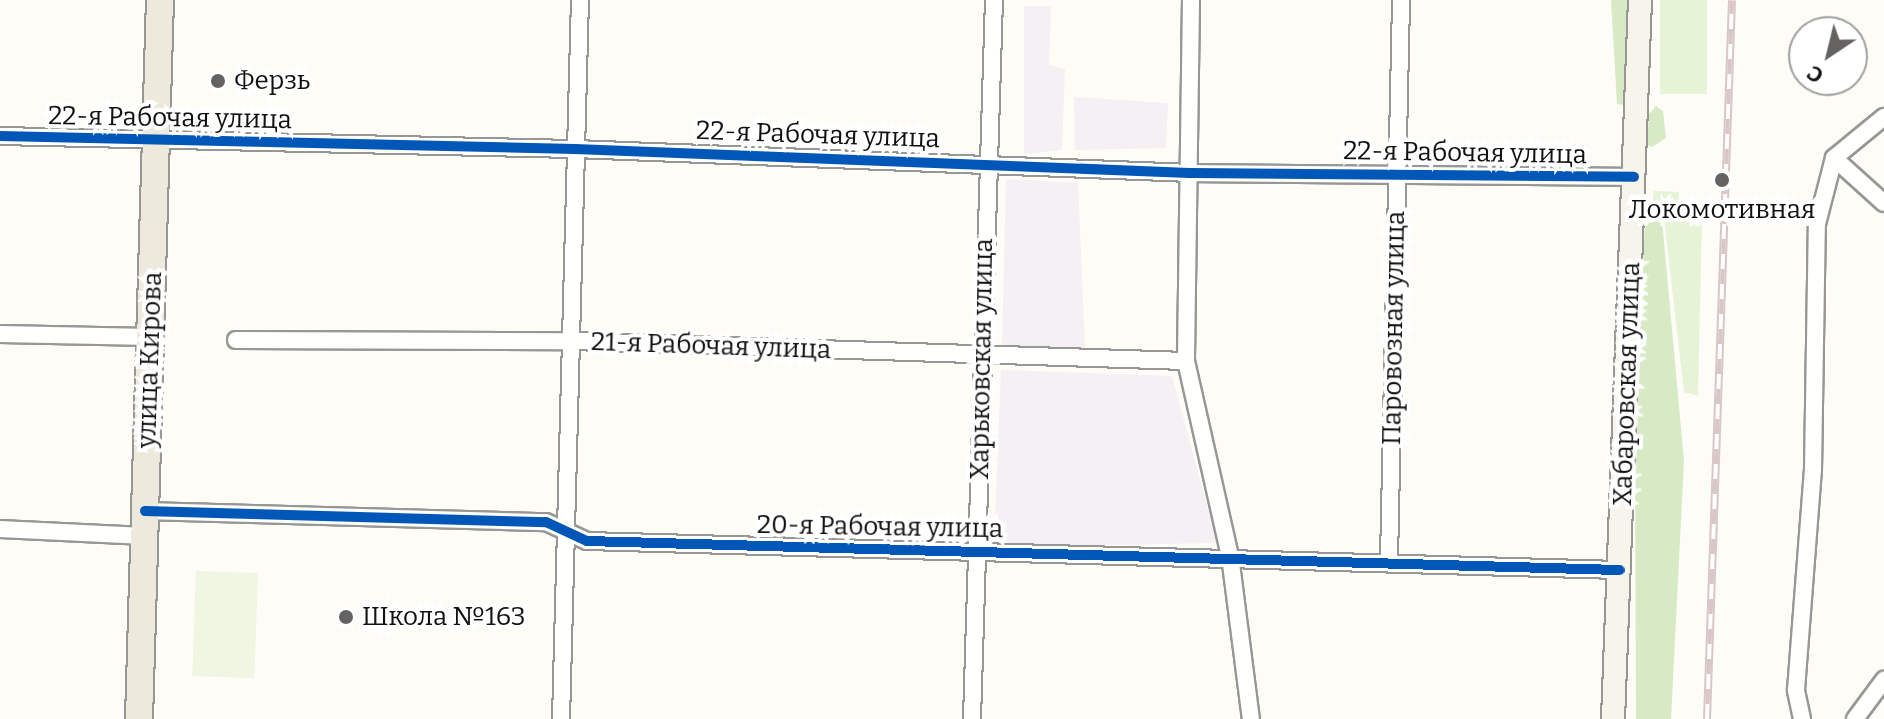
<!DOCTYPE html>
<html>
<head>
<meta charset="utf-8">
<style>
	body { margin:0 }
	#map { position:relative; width:1884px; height:719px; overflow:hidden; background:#fdfcf7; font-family:Bitter,serif }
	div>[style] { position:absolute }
	.industrial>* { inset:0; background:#f5f0f3 }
	.green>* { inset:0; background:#e7f3d7; transform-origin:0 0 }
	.forest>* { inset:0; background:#d8eac5 }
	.pitch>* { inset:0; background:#f0f6e1; transform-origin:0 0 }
	.roads { filter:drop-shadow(2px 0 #979795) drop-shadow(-2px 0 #979795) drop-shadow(0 2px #979795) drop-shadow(0 -2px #979795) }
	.street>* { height:16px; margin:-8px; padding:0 8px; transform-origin:8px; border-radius:8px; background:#fffffe }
	.secondary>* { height:22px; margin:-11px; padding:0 11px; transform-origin:11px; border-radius:11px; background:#f6f4eb }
	.primary>* { height:26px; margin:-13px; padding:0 13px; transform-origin:13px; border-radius:13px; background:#ede9dc }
	.rail>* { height:8px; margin-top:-4px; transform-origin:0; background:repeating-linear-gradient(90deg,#fff 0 15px,#d9c6c7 0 30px); box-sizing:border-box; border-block:2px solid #d9c6c7 }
	.cycleway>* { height:10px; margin:-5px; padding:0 5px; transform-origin:5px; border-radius:5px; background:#0057b8 }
	.dots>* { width:22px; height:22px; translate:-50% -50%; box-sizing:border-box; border:4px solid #fff; border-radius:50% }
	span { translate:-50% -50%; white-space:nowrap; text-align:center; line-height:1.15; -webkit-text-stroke:8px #fff; paint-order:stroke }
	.poi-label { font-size:26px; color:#111 }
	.left { translate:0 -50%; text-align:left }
	.street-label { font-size:26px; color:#111 }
	.north { position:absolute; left:1788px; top:16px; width:80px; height:80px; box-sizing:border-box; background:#fff; border:2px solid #a0a0a0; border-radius:50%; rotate:215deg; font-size:22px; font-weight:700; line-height:32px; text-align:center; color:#111 }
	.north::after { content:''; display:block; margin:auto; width:28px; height:36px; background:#646362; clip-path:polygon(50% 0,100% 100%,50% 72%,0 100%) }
</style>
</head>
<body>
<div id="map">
	<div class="industrial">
		<i style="clip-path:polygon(1024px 6px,1051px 6px,1049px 65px,1065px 69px,1062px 150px,1024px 154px)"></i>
		<i style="clip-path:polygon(1074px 97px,1168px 103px,1166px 148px,1075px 150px)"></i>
		<i style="clip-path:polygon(1006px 179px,1078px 183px,1085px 350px,1002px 350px)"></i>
		<i style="clip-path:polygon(1001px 370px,1172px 376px,1217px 543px,994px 547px)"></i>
	</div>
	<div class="green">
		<i style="left:1660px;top:0;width:47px;height:94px"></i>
		<i style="clip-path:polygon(1654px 191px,1679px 192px,1679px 201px,1686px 202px,1687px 220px,1702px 220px,1698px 396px,1684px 392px,1664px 218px,1651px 217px)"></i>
	</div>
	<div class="forest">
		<i style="clip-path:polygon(1611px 0,1634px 0,1631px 106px,1617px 104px)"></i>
		<i style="clip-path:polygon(1656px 106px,1663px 111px,1666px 138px,1652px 147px,1647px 145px,1649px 114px)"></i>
		<i style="clip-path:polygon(1662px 220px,1684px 461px,1671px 719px,1636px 719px,1635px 437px,1645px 224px)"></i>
	</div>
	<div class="pitch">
		<i style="left:196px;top:571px;width:62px;height:105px;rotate:2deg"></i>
	</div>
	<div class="roads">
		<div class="street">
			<i style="left:1191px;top:0;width:361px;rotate:90.8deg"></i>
			<i style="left:1186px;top:361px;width:200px;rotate:77.3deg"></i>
			<i style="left:1230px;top:556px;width:164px;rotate:82.7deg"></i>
			<i style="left:0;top:136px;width:575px;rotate:1.3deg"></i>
			<i style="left:575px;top:149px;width:615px;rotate:2.23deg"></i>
			<i style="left:1190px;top:173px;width:444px;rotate:0.5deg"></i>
			<i style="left:1834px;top:158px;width:67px;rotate:42deg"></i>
			<i style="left:0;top:334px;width:151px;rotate:1.1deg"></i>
			<i style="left:236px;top:340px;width:337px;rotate:0.2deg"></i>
			<i style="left:573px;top:341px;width:613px;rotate:1.87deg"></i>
			<i style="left:145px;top:511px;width:401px;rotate:1.6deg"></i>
			<i style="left:546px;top:522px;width:45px;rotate:24.9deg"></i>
			<i style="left:587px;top:541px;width:1033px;rotate:1.61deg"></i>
			<i style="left:0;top:529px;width:145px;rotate:2.8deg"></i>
			<i style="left:1389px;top:560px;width:560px;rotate:-88.77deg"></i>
			<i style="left:561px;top:719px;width:719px;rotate:-88.49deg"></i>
			<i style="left:972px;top:719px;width:719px;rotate:-88.25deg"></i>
			<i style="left:1802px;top:719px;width:30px;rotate:-102deg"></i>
			<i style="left:1796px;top:690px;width:221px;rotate:-85.6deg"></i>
			<i style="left:1813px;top:470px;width:246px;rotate:-89.1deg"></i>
			<i style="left:1817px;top:224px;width:68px;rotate:-75.6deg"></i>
			<i style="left:1834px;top:158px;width:65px;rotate:-39.4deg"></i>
			<i style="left:1855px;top:719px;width:49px;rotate:-53.4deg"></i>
		</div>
		<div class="secondary">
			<i style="left:1613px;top:719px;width:720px;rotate:-87.85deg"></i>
		</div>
		<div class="primary">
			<i style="left:139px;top:719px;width:719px;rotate:-88.33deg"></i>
		</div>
	</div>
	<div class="rail">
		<i style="left:1707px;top:719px;width:719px;rotate:-88.01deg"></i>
	</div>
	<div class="cycleway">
		<i style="left:0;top:136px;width:575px;rotate:1.3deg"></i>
		<i style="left:575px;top:149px;width:615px;rotate:2.23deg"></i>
		<i style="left:1190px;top:173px;width:444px;rotate:0.5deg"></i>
		<i style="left:145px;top:511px;width:401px;rotate:1.6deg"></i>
		<i style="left:546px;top:522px;width:45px;rotate:24.9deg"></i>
		<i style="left:587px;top:541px;width:1033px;rotate:1.61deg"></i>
	</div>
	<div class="dots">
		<i style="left:218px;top:81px;background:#646362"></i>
		<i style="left:1722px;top:180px;background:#646362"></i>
		<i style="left:346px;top:617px;background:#646362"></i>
	</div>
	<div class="poi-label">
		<span class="left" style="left:234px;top:81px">Ферзь</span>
		<span style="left:1722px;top:210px">Локомотивная</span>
		<span class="left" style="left:362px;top:617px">Школа №163</span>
	</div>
	<div class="street-label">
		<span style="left:170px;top:118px;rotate:1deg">22-я Рабочая улица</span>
		<span style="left:818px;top:135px;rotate:2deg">22-я Рабочая улица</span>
		<span style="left:1465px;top:153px;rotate:1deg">22-я Рабочая улица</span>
		<span style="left:1394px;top:328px;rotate:-89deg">Паровозная улица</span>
		<span style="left:711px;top:346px;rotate:2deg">21-я Рабочая улица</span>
		<span style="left:982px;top:359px;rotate:-89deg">Харьковская улица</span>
		<span style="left:150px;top:360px;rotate:-88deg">улица Кирова</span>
		<span style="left:1627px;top:384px;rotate:-88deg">Хабаровская улица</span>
		<span style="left:880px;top:527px;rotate:1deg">20-я Рабочая улица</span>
	</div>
	<div class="north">С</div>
</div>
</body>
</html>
